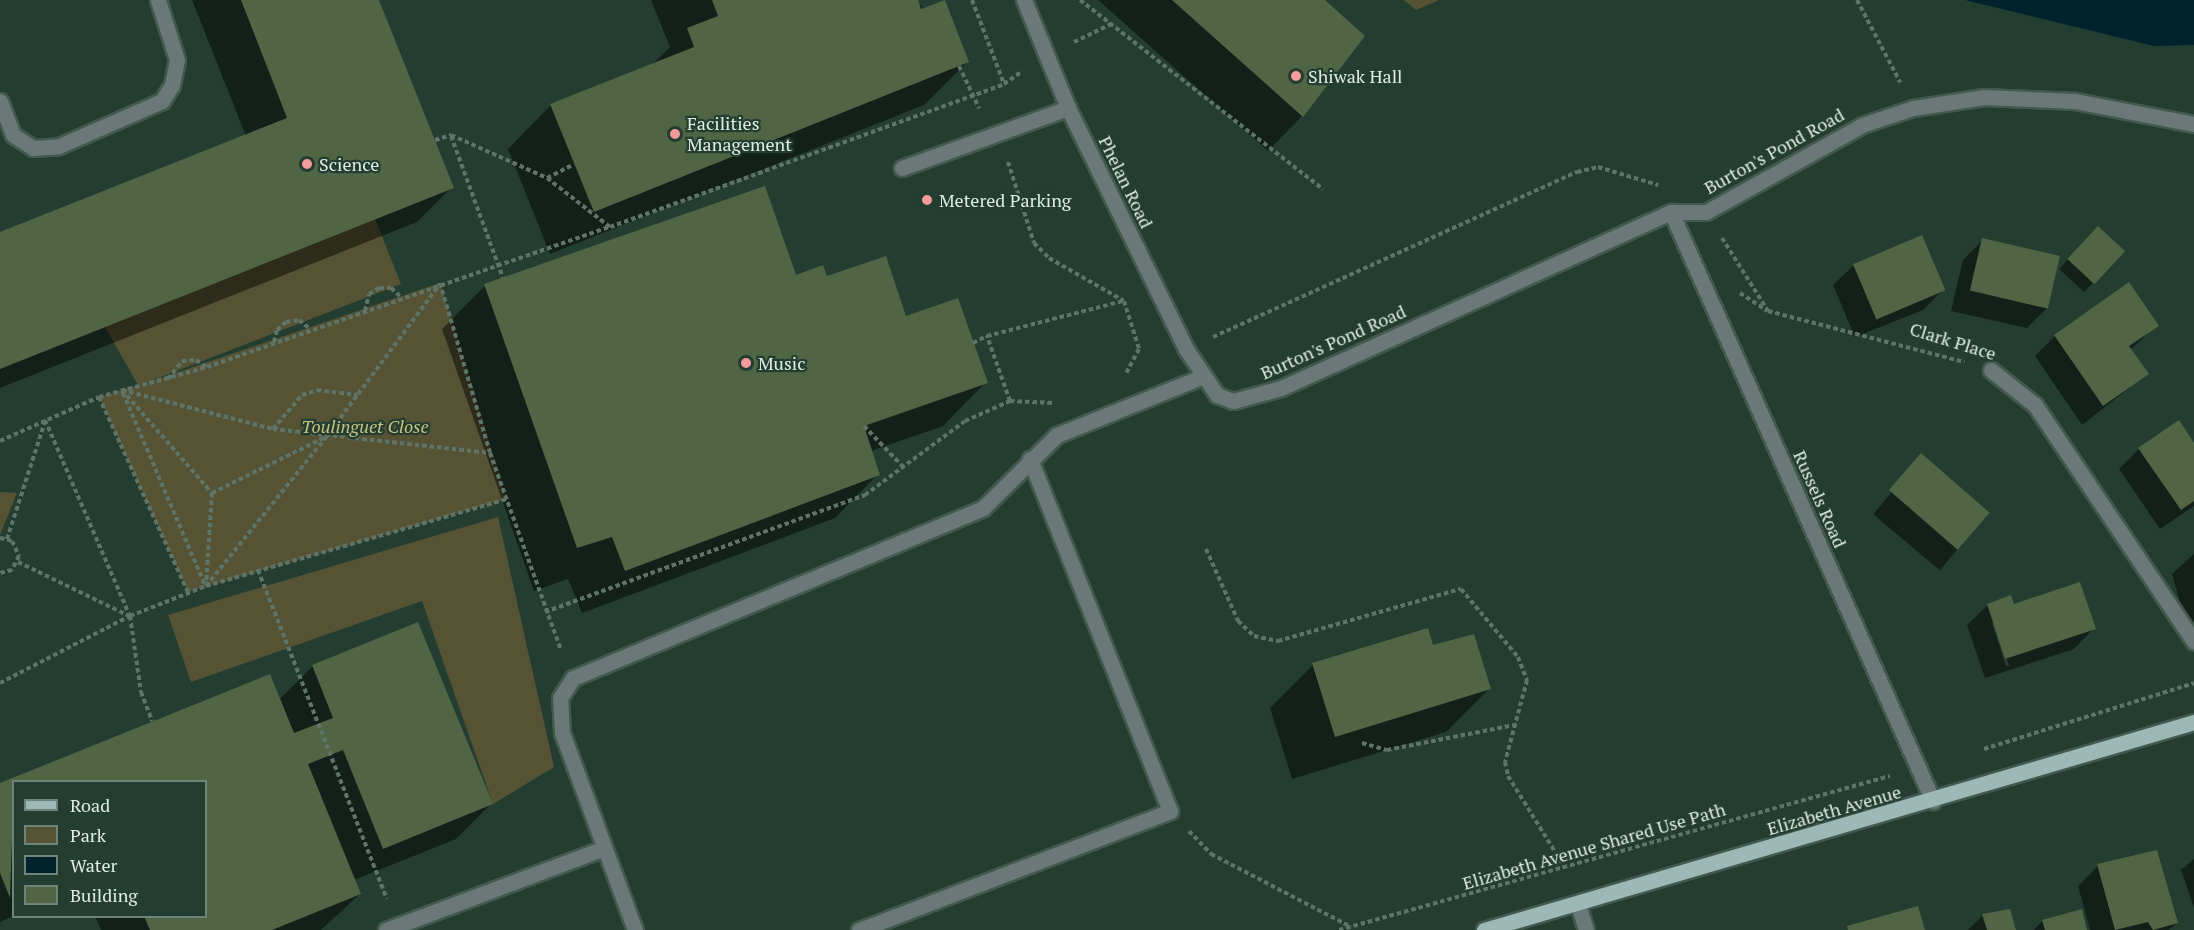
<!DOCTYPE html>
<html>
<head>
<meta charset="utf-8">
<style>
	body { margin:0 }
	#map { position:relative; width:2194px; height:930px; overflow:hidden; background:#243d31; font-family:"PT Serif",serif }
	div>[style] { position:absolute }
	.green>* { inset:0; background:#555334 }
	.water>* { inset:0; background:#00222c }
	.shadow>* { inset:0; background:#0007; transform-origin:0 0 }
	.building>* { inset:0; background:#506544; transform-origin:0 0 }
	.path>* { height:4px; margin-top:-2px; transform-origin:0; background:repeating-linear-gradient(90deg,#5e7469 0 4.5px,transparent 0 7.5px) }
	.roads { filter:drop-shadow(2px 0 #42594e) drop-shadow(-2px 0 #42594e) drop-shadow(0 2px #42594e) drop-shadow(0 -2px #42594e) }
	.minor>* { height:15px; margin:-7.5px; padding:0 7.5px; transform-origin:7.5px; border-radius:7.5px; background:#6a7878 }
	.major>* { height:15px; margin:-7.5px; padding:0 7.5px; transform-origin:7.5px; border-radius:7.5px; background:#9cb9b8 }
	.dots>* { width:16px; height:16px; translate:-50% -50%; box-sizing:border-box; border:3px solid #243d31; border-radius:50% }
	span { translate:-50% -50%; white-space:nowrap; text-align:center; line-height:1.15; -webkit-text-stroke:4.5px #243d31; paint-order:stroke }
	.poi-label { font-size:18px; color:#deede5 }
	.left { translate:0 -50%; text-align:left }
	.street-label { font-size:18px; color:#deede5 }
	.park-label { font-size:18px; color:#c6c381; font-style:italic }
	.legend { position:absolute; left:12px; top:780px; width:195px; height:138px; box-sizing:border-box; background:#243d31; border:2px solid #6e8379; margin:0; padding:8px 10px; list-style:none; font-size:18px; color:#deede5 }
	.legend li { display:flex; align-items:center; gap:12px; height:30px }
	.legend b { width:30px; border:2px solid #6e8379 }
</style>
</head>
<body>
<div id="map">
	<div class="green">
		<i style="clip-path:polygon(1404px 0,1439px 0,1416px 10px)"></i>
		<i style="clip-path:polygon(375px 219px,401px 284px,143px 384px,440px 283px,507px 499px,188px 592px,99px 397px,138px 385px,105px 327px)"></i>
		<i style="clip-path:polygon(0 492px,17px 493px,0 535px)"></i>
		<i style="clip-path:polygon(498px 517px,554px 767px,493px 804px,422px 601px,191px 682px,168px 615px)"></i>
	</div>
	<div class="water">
		<i style="clip-path:polygon(1965px 0,2194px 0,2194px 45px,2154px 46px)"></i>
	</div>
	<div class="shadow">
		<i style="clip-path:polygon(192px 0,377px 0,452px 187px,417px 222px,0 388px,0 233px,246px 136px)"></i>
		<i style="clip-path:polygon(651px 0,916px 0,968px 61px,924px 105px,550px 254px,508px 149px,551px 105px,651px 66px,670px 47px)"></i>
		<i style="clip-path:polygon(1098px 0,1323px 0,1302px 116px,1268px 151px)"></i>
		<i style="clip-path:polygon(2088px 238px,2094px 282px,2084px 292px,2059px 269px)"></i>
		<i style="clip-path:polygon(1983px 240px,2058px 257px,2047px 308px,2027px 328px,1951px 311px,1963px 260px)"></i>
		<i style="clip-path:polygon(1854px 265px,1943px 290px,1923px 310px,1855px 337px,1833px 285px)"></i>
		<i style="clip-path:polygon(827px 278px,905px 318px,986px 382px,943px 426px,871px 451px,878px 474px,835px 518px,582px 613px,568px 579px,534px 591px,442px 329px,485px 286px)"></i>
		<i style="clip-path:polygon(2157px 325px,2130px 350px,2147px 374px,2082px 425px,2035px 356px,2055px 336px)"></i>
		<i style="clip-path:polygon(2194px 445px,2194px 506px,2160px 529px,2119px 469px,2139px 449px)"></i>
		<i style="left:1922px;top:456px;width:87px;height:76px;rotate:40deg"></i>
		<i style="clip-path:polygon(2194px 554px,2194px 645px,2192px 645px,2172px 574px)"></i>
		<i style="clip-path:polygon(evenodd,1988px 605px,2013px 606px,2094px 628px,2074px 649px,1985px 678px,1967px 625px,1988px 605px,1992px 623px,1995px 623px,2009px 666px,2006px 666px,1992px 623px)"></i>
		<i style="clip-path:polygon(1432px 647px,1489px 689px,1446px 732px,1292px 779px,1270px 708px,1313px 665px)"></i>
		<i style="clip-path:polygon(313px 666px,491px 804px,456px 839px,354px 880px,360px 894px,321px 930px,101px 930px,95px 916px,206px 916px,206px 782px,14px 782px,14px 916px,0 922px,0 784px,279px 700px)"></i>
		<i style="clip-path:polygon(2194px 859px,2194px 908px,2181px 870px)"></i>
		<i style="clip-path:polygon(2098px 866px,2177px 922px,2169px 930px,2090px 930px,2078px 886px)"></i>
		<i style="clip-path:polygon(1983px 915px,2014px 930px,1968px 930px)"></i>
		<i style="clip-path:polygon(2042px 921px,2086px 930px,2034px 930px)"></i>
	</div>
	<div class="building">
		<i style="clip-path:polygon(241px 0,379px 0,454px 188px,0 369px,0 232px,287px 118px)"></i>
		<i style="clip-path:polygon(712px 0,918px 0,921px 9px,945px 0,969px 62px,594px 212px,550px 104px,694px 47px,687px 28px,718px 16px)"></i>
		<i style="clip-path:polygon(1172px 0,1325px 0,1365px 36px,1303px 117px)"></i>
		<i style="clip-path:polygon(765px 186px,796px 275px,823px 265px,827px 276px,886px 256px,906px 316px,958px 298px,988px 383px,864px 426px,880px 475px,625px 571px,612px 537px,577px 548px,484px 284px)"></i>
		<i style="left:2098px;top:226px;width:37px;height:45px;rotate:43deg"></i>
		<i style="left:1922px;top:235px;width:60px;height:75px;rotate:67deg"></i>
		<i style="left:1982px;top:238px;width:80px;height:54px;rotate:13deg"></i>
		<i style="clip-path:polygon(2129px 282px,2159px 326px,2129px 346px,2149px 374px,2103px 406px,2054px 335px)"></i>
		<i style="clip-path:polygon(2179px 420px,2194px 443px,2194px 501px,2181px 510px,2138px 448px)"></i>
		<i style="left:1921px;top:453px;width:91px;height:49px;rotate:41deg"></i>
		<i style="clip-path:polygon(2080px 582px,2096px 629px,2005px 659px,1987px 604px,2011px 595px,2014px 604px)"></i>
		<i style="clip-path:polygon(418px 622px,493px 804px,383px 849px,343px 750px,308px 764px,361px 894px,272px 930px,150px 930px,144px 916px,206px 916px,206px 782px,14px 782px,10px 898px,0 873px,0 783px,270px 674px,294px 733px,333px 718px,312px 665px)"></i>
		<i style="clip-path:polygon(1428px 628px,1433px 645px,1474px 634px,1491px 689px,1335px 737px,1312px 663px)"></i>
		<i style="clip-path:polygon(2157px 850px,2178px 923px,2153px 930px,2148px 922px,2115px 930px,2097px 864px)"></i>
		<i style="clip-path:polygon(1918px 906px,1925px 930px,1848px 930px,1847px 926px)"></i>
		<i style="clip-path:polygon(2010px 909px,2016px 930px,1987px 930px,1982px 914px)"></i>
		<i style="clip-path:polygon(2082px 909px,2087px 930px,2045px 930px,2042px 920px)"></i>
	</div>
	<div class="path">
		<i style="left:972px;top:0;width:90px;rotate:69.1deg"></i>
		<i style="left:1080px;top:0;width:308px;rotate:37.9deg"></i>
		<i style="left:1857px;top:0;width:93px;rotate:62.3deg"></i>
		<i style="left:1074px;top:42px;width:41px;rotate:-25.9deg"></i>
		<i style="left:959px;top:66px;width:47px;rotate:64.5deg"></i>
		<i style="left:451px;top:136px;width:151px;rotate:69.9deg"></i>
		<i style="left:435px;top:140px;width:17px;rotate:-17deg"></i>
		<i style="left:451px;top:135px;width:105px;rotate:24.1deg"></i>
		<i style="left:547px;top:178px;width:80px;rotate:37.9deg"></i>
		<i style="left:1008px;top:162px;width:85px;rotate:72.2deg"></i>
		<i style="left:1034px;top:243px;width:21px;rotate:45deg"></i>
		<i style="left:1049px;top:258px;width:86px;rotate:29.8deg"></i>
		<i style="left:1124px;top:301px;width:50px;rotate:72.6deg"></i>
		<i style="left:1139px;top:349px;width:27px;rotate:118deg"></i>
		<i style="left:547px;top:178px;width:30px;rotate:-27deg"></i>
		<i style="left:1722px;top:238px;width:86px;rotate:57.8deg"></i>
		<i style="left:440px;top:283px;width:177px;rotate:73.6deg"></i>
		<i style="left:490px;top:453px;width:209px;rotate:70.2deg"></i>
		<i style="left:1740px;top:293px;width:33px;rotate:33deg"></i>
		<i style="left:1768px;top:311px;width:203px;rotate:14.6deg"></i>
		<i style="left:365px;top:311px;width:17px;rotate:-77deg"></i>
		<i style="left:369px;top:294px;width:12px;rotate:-31deg"></i>
		<i style="left:379px;top:288px;width:12px"></i>
		<i style="left:391px;top:288px;width:15px;rotate:42deg"></i>
		<i style="left:1213px;top:337px;width:400px;rotate:-24.4deg"></i>
		<i style="left:1577px;top:172px;width:22px;rotate:-13deg"></i>
		<i style="left:1598px;top:167px;width:63px;rotate:16.7deg"></i>
		<i style="left:274px;top:342px;width:12px;rotate:-76deg"></i>
		<i style="left:277px;top:330px;width:12px;rotate:-42deg"></i>
		<i style="left:286px;top:322px;width:13px;rotate:-9deg"></i>
		<i style="left:299px;top:320px;width:14px;rotate:39deg"></i>
		<i style="left:973px;top:343px;width:16px;rotate:-27deg"></i>
		<i style="left:168px;top:379px;width:23px;rotate:-52deg"></i>
		<i style="left:182px;top:361px;width:14px;rotate:-4deg"></i>
		<i style="left:196px;top:360px;width:12px;rotate:35deg"></i>
		<i style="left:122px;top:390px;width:156px;rotate:14.5deg"></i>
		<i style="left:273px;top:429px;width:218px;rotate:6.3deg"></i>
		<i style="left:122px;top:390px;width:137px;rotate:48.9deg"></i>
		<i style="left:212px;top:493px;width:92px;rotate:93.7deg"></i>
		<i style="left:123px;top:393px;width:209px;rotate:66.9deg"></i>
		<i style="left:99px;top:397px;width:214px;rotate:65.5deg"></i>
		<i style="left:1010px;top:401px;width:69px;rotate:-109.5deg"></i>
		<i style="left:987px;top:336px;width:140px;rotate:-14.4deg"></i>
		<i style="left:45px;top:420px;width:214px;rotate:66.6deg"></i>
		<i style="left:130px;top:616px;width:77px;rotate:81.8deg"></i>
		<i style="left:141px;top:692px;width:31px;rotate:69deg"></i>
		<i style="left:864px;top:426px;width:59px;rotate:46.4deg"></i>
		<i style="left:273px;top:429px;width:45px;rotate:-49.5deg"></i>
		<i style="left:302px;top:395px;width:16px;rotate:-18deg"></i>
		<i style="left:317px;top:390px;width:41px;rotate:7deg"></i>
		<i style="left:0;top:441px;width:108px;rotate:-24deg"></i>
		<i style="left:99px;top:397px;width:112px;rotate:-15.5deg"></i>
		<i style="left:207px;top:367px;width:427px;rotate:-19.2deg"></i>
		<i style="left:610px;top:227px;width:419px;rotate:-19.9deg"></i>
		<i style="left:1004px;top:84px;width:21px;rotate:-35deg"></i>
		<i style="left:212px;top:493px;width:125px;rotate:-26.2deg"></i>
		<i style="left:0;top:538px;width:12px;rotate:14deg"></i>
		<i style="left:12px;top:541px;width:17px;rotate:65deg"></i>
		<i style="left:19px;top:556px;width:16px;rotate:117deg"></i>
		<i style="left:12px;top:570px;width:12px;rotate:166deg"></i>
		<i style="left:7px;top:539px;width:124px;rotate:-72.1deg"></i>
		<i style="left:1206px;top:549px;width:79px;rotate:66deg"></i>
		<i style="left:1238px;top:621px;width:22px;rotate:43deg"></i>
		<i style="left:1254px;top:636px;width:25px;rotate:12deg"></i>
		<i style="left:1278px;top:641px;width:190px;rotate:-15.9deg"></i>
		<i style="left:1461px;top:589px;width:89px;rotate:50deg"></i>
		<i style="left:1518px;top:657px;width:25px;rotate:69deg"></i>
		<i style="left:1527px;top:680px;width:85px;rotate:105deg"></i>
		<i style="left:1505px;top:762px;width:14px;rotate:78deg"></i>
		<i style="left:1508px;top:776px;width:108px;rotate:58.2deg"></i>
		<i style="left:18px;top:562px;width:123px;rotate:25.9deg"></i>
		<i style="left:258px;top:570px;width:353px;rotate:68.6deg"></i>
		<i style="left:206px;top:586px;width:193px;rotate:-51.1deg"></i>
		<i style="left:327px;top:436px;width:189px;rotate:-53.4deg"></i>
		<i style="left:545px;top:612px;width:341px;rotate:-20.1deg"></i>
		<i style="left:865px;top:495px;width:124px;rotate:-36.5deg"></i>
		<i style="left:965px;top:421px;width:49px;rotate:-24deg"></i>
		<i style="left:1010px;top:401px;width:43px;rotate:2.7deg"></i>
		<i style="left:0;top:683px;width:146px;rotate:-27.3deg"></i>
		<i style="left:130px;top:616px;width:82px;rotate:-21.5deg"></i>
		<i style="left:206px;top:586px;width:313px;rotate:-16.1deg"></i>
		<i style="left:1362px;top:743px;width:26px;rotate:16deg"></i>
		<i style="left:1387px;top:750px;width:135px;rotate:-11.1deg"></i>
		<i style="left:1984px;top:749px;width:220px;rotate:-17.4deg"></i>
		<i style="left:1189px;top:831px;width:32px;rotate:46deg"></i>
		<i style="left:1211px;top:854px;width:158px;rotate:27.5deg"></i>
		<i style="left:1339px;top:930px;width:572px;rotate:-15.62deg"></i>
	</div>
	<div class="roads">
		<div class="minor">
			<i style="left:1024px;top:0;width:117px;rotate:67.8deg"></i>
			<i style="left:1068px;top:108px;width:268px;rotate:63.9deg"></i>
			<i style="left:1186px;top:349px;width:55px;rotate:56deg"></i>
			<i style="left:1217px;top:395px;width:17px;rotate:21deg"></i>
			<i style="left:1233px;top:401px;width:50px;rotate:-15.2deg"></i>
			<i style="left:1281px;top:388px;width:428px;rotate:-24.3deg"></i>
			<i style="left:1671px;top:212px;width:35px"></i>
			<i style="left:1706px;top:212px;width:179px;rotate:-29.1deg"></i>
			<i style="left:1862px;top:125px;width:54px;rotate:-18.4deg"></i>
			<i style="left:1913px;top:108px;width:72px;rotate:-8.8deg"></i>
			<i style="left:1984px;top:97px;width:91px;rotate:2.5deg"></i>
			<i style="left:2075px;top:101px;width:121px;rotate:10.9deg"></i>
			<i style="left:0;top:101px;width:36px;rotate:69deg"></i>
			<i style="left:13px;top:135px;width:24px;rotate:33deg"></i>
			<i style="left:33px;top:148px;width:26px;rotate:-4deg"></i>
			<i style="left:59px;top:146px;width:112px;rotate:-23.6deg"></i>
			<i style="left:162px;top:101px;width:19px;rotate:-58deg"></i>
			<i style="left:172px;top:85px;width:25px;rotate:-79deg"></i>
			<i style="left:177px;top:60px;width:63px;rotate:-107.6deg"></i>
			<i style="left:902px;top:168px;width:177px;rotate:-19.9deg"></i>
			<i style="left:1671px;top:212px;width:645px;rotate:66.02deg"></i>
			<i style="left:1991px;top:370px;width:56px;rotate:38.5deg"></i>
			<i style="left:2035px;top:405px;width:285px;rotate:56.1deg"></i>
			<i style="left:1578px;top:904px;width:27px;rotate:73deg"></i>
			<i style="left:386px;top:930px;width:230px;rotate:-20.6deg"></i>
			<i style="left:635px;top:930px;width:210px;rotate:-110.3deg"></i>
			<i style="left:562px;top:733px;width:35px;rotate:-93deg"></i>
			<i style="left:560px;top:698px;width:24px;rotate:-57deg"></i>
			<i style="left:573px;top:678px;width:444px;rotate:-22.5deg"></i>
			<i style="left:983px;top:508px;width:104px;rotate:-44.6deg"></i>
			<i style="left:1057px;top:435px;width:155px;rotate:-21.9deg"></i>
			<i style="left:859px;top:930px;width:333px;rotate:-20.9deg"></i>
			<i style="left:1170px;top:811px;width:379px;rotate:-111.7deg"></i>
		</div>
		<div class="major">
			<i style="left:1484px;top:930px;width:740px;rotate:-16.33deg"></i>
		</div>
	</div>
	<div class="dots">
		<i style="left:1296px;top:76px;background:#f59b9b"></i>
		<i style="left:675px;top:134px;background:#f59b9b"></i>
		<i style="left:307px;top:164px;background:#f59b9b"></i>
		<i style="left:927px;top:200px;background:#f59b9b"></i>
		<i style="left:746px;top:363px;background:#f59b9b"></i>
	</div>
	<div class="poi-label">
		<span class="left" style="left:1308px;top:76px">Shiwak Hall</span>
		<span class="left" style="left:687px;top:134px">Facilities<br>Management</span>
		<span class="left" style="left:319px;top:164px">Science</span>
		<span class="left" style="left:939px;top:200px">Metered Parking</span>
		<span class="left" style="left:758px;top:363px">Music</span>
	</div>
	<div class="street-label">
		<span style="left:1774px;top:151px;rotate:-29deg">Burton's Pond Road</span>
		<span style="left:1126px;top:182px;rotate:64deg">Phelan Road</span>
		<span style="left:1953px;top:341px;rotate:17deg">Clark Place</span>
		<span style="left:1333px;top:342px;rotate:-24deg">Burton's Pond Road</span>
		<span style="left:1820px;top:499px;rotate:66deg">Russels Road</span>
		<span style="left:1834px;top:810px;rotate:-16deg">Elizabeth Avenue</span>
		<span style="left:1594px;top:846px;rotate:-16deg">Elizabeth Avenue Shared Use Path</span>
	</div>
	<div class="park-label">
		<span style="left:365px;top:426px">Toulinguet Close</span>
	</div>
	<ul class="legend">
	<li><b style="height:8px;background:#9cb9b8"></b>Road</li>
	<li><b style="height:16px;background:#555334"></b>Park</li>
	<li><b style="height:16px;background:#00222c"></b>Water</li>
	<li><b style="height:16px;background:#506544"></b>Building</li>
	</ul>
</div>
</body>
</html>
